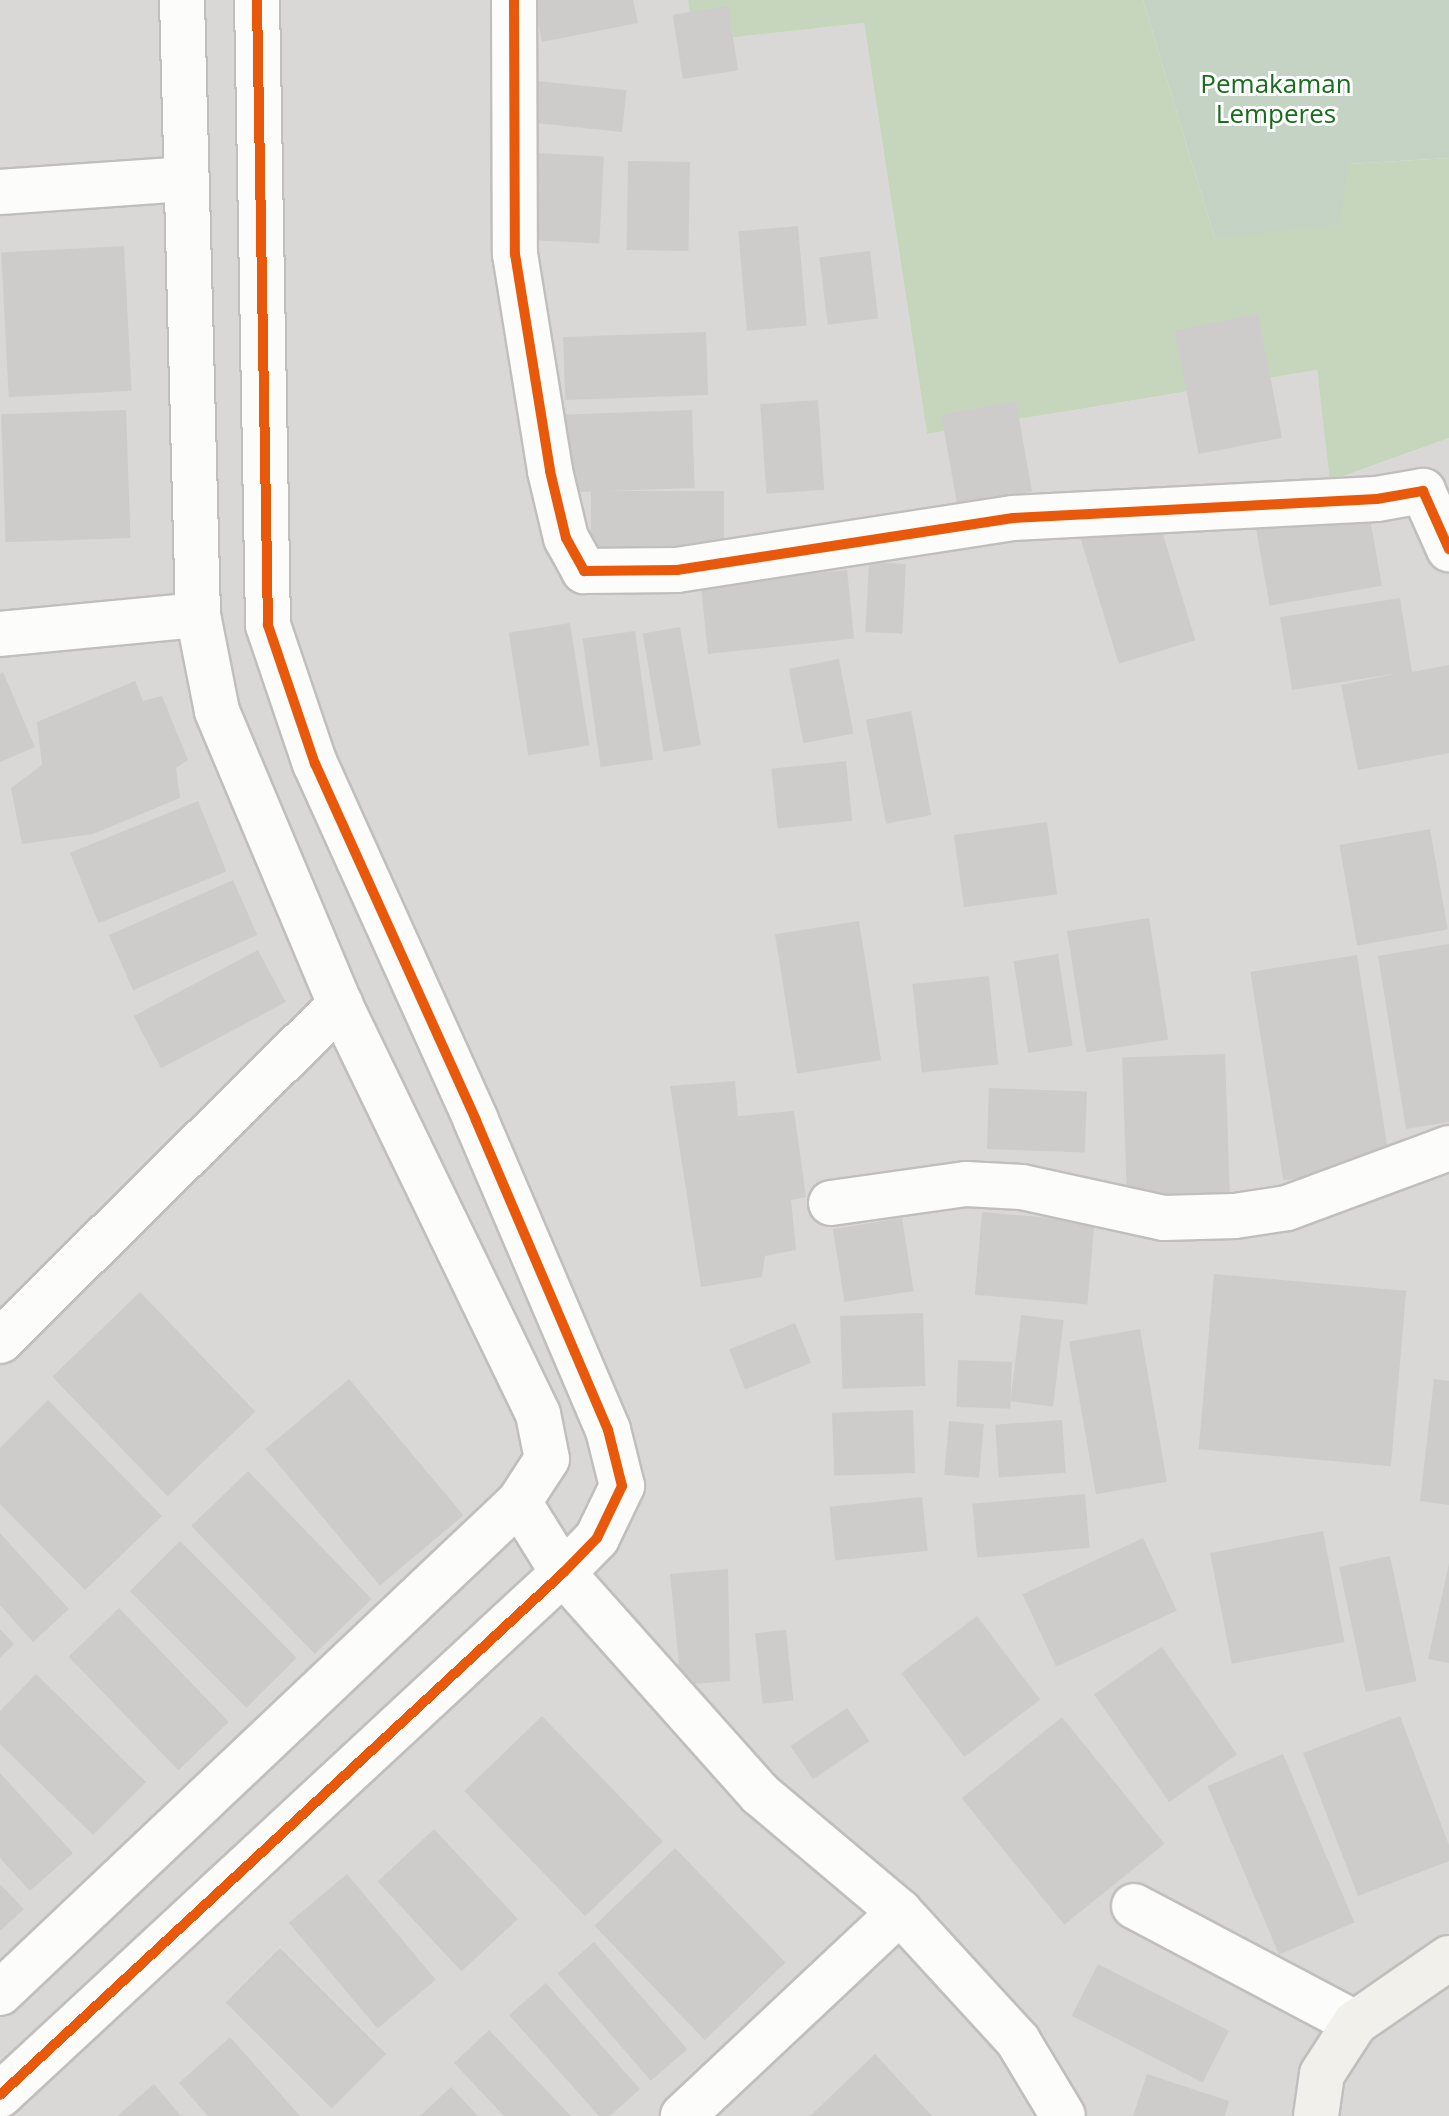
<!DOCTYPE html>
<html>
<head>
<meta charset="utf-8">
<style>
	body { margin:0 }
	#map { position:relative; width:1449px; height:2116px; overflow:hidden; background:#eae8e5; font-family:"Open Sans",sans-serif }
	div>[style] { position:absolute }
	.residential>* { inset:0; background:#d9d8d6 }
	.forest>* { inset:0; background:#c6d6bd }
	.cemetery>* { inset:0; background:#c5d3c5 }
	.building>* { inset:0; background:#ceccca; transform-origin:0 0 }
	.roads { filter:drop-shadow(2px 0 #c0bfbd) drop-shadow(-2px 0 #c0bfbd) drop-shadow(0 2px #c0bfbd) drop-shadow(0 -2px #c0bfbd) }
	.street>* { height:44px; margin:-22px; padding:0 22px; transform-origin:22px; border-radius:22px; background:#fcfcfb }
	.secondary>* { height:44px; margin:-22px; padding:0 22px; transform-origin:22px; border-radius:22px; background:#f1f0ea }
	.cycleway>* { height:10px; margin:-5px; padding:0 5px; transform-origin:5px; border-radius:5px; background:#e8590c }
	span { translate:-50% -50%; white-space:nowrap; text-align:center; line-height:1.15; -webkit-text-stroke:6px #fff; paint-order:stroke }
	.park-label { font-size:26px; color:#186c1d }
</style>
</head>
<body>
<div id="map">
	<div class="residential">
		<i style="clip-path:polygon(0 0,688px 0,693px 42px,864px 23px,927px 434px,1317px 370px,1331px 481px,1449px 438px,1449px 2116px,0 2116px)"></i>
	</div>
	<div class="forest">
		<i style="clip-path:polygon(688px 0,1143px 0,1215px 239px,1349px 164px,1449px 158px,1449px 438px,1330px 481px,1317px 370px,927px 434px,864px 23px,693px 42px)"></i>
	</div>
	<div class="cemetery">
		<i style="clip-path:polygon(1143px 0,1449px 0,1449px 158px,1349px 164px,1340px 224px,1215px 239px)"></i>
	</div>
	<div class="building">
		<i style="clip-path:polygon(534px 0,633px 0,638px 23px,542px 42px)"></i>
		<i style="left:728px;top:6px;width:65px;height:56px;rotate:81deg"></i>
		<i style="left:528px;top:80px;width:99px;height:42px;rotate:6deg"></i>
		<i style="left:535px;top:153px;width:69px;height:87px;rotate:3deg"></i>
		<i style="left:628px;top:161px;width:62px;height:89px;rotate:1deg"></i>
		<i style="left:798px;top:226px;width:100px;height:60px;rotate:85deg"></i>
		<i style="left:124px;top:246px;width:145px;height:123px;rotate:87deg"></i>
		<i style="left:870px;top:251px;width:68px;height:51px;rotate:83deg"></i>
		<i style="left:1258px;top:314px;width:126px;height:85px;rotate:79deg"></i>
		<i style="left:706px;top:332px;width:63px;height:143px;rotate:88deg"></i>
		<i style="left:818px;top:400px;width:90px;height:58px;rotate:86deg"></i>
		<i style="left:1016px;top:401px;width:92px;height:76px;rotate:80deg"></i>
		<i style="left:126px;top:410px;width:128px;height:125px;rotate:88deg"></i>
		<i style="left:692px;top:410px;width:78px;height:126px;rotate:88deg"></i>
		<i style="left:724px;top:491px;width:70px;height:133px;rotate:90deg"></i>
		<i style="left:1368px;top:507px;width:80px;height:114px;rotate:80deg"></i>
		<i style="left:1157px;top:515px;width:131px;height:80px;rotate:73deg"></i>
		<i style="left:869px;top:562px;width:37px;height:70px;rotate:3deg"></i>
		<i style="left:847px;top:570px;width:69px;height:147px;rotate:84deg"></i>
		<i style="clip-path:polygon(1400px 598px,1412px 672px,1449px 665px,1449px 753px,1358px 770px,1341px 685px,1399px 673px,1292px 690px,1280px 617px)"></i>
		<i style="left:570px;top:623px;width:124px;height:62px;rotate:81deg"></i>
		<i style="left:680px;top:627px;width:120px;height:38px;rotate:80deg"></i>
		<i style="left:635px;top:631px;width:130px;height:53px;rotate:82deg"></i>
		<i style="left:839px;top:659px;width:76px;height:51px;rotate:79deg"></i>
		<i style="clip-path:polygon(3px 672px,35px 747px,0 762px,0 674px)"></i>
		<i style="clip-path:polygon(135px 681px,143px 701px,162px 696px,188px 760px,176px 768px,180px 798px,93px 834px,22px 844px,11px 788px,42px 765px,37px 722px)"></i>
		<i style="left:911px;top:711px;width:106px;height:46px;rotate:79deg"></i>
		<i style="left:846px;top:761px;width:60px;height:75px;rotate:84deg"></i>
		<i style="left:198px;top:801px;width:76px;height:138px;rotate:68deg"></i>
		<i style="left:1047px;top:822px;width:73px;height:94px;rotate:82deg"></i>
		<i style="left:1430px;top:829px;width:102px;height:92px;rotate:80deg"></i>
		<i style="left:233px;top:880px;width:60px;height:136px;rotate:66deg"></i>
		<i style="left:1149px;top:918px;width:123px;height:83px;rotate:81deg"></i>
		<i style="left:859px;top:921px;width:141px;height:85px;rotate:81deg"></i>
		<i style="clip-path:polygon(1449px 944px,1449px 1122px,1406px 1129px,1378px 956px)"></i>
		<i style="left:258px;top:950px;width:59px;height:141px;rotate:62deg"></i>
		<i style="left:1058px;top:954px;width:93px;height:45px;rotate:81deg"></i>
		<i style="left:1357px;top:955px;width:211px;height:108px;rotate:81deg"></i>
		<i style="left:989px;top:976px;width:89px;height:77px;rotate:84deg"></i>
		<i style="left:1225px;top:1054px;width:149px;height:103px;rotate:88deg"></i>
		<i style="clip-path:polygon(735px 1081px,738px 1116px,794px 1111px,806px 1197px,791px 1200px,796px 1250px,765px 1256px,762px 1277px,701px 1287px,670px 1086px)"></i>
		<i style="left:989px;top:1088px;width:98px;height:61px;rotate:2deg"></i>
		<i style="left:982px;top:1212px;width:113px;height:83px;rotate:5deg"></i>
		<i style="left:902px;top:1218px;width:74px;height:70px;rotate:81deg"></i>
		<i style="left:1214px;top:1274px;width:193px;height:176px;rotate:5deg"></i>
		<i style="left:140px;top:1292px;width:166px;height:122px;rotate:46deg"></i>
		<i style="left:923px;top:1313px;width:73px;height:83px;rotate:88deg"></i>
		<i style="left:1021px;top:1315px;width:43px;height:87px;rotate:7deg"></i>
		<i style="left:795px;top:1323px;width:43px;height:71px;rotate:68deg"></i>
		<i style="left:1140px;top:1329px;width:155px;height:72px;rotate:80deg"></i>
		<i style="left:958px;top:1360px;width:54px;height:47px;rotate:2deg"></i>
		<i style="left:349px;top:1379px;width:178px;height:109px;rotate:50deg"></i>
		<i style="clip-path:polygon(1434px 1379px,1449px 1381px,1449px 1505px,1420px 1501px)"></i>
		<i style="clip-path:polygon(48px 1400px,162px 1516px,85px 1590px,0 1504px,0 1448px)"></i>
		<i style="left:913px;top:1410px;width:63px;height:81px;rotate:88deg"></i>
		<i style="left:1062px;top:1420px;width:53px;height:67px;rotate:86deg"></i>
		<i style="left:949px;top:1421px;width:35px;height:54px;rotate:5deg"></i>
		<i style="left:248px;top:1471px;width:178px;height:79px;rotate:46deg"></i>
		<i style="left:1085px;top:1494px;width:54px;height:113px;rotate:85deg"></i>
		<i style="left:922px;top:1497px;width:54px;height:93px;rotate:84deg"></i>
		<i style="left:1323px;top:1531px;width:113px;height:115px;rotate:79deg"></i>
		<i style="clip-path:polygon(0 1533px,69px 1609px,33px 1642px,0 1605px)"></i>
		<i style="left:1143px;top:1538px;width:80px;height:133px;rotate:65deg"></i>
		<i style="left:180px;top:1541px;width:165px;height:71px;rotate:45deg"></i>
		<i style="left:1390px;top:1556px;width:128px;height:52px;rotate:78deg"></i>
		<i style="clip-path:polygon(1449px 1563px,1449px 1663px,1428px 1659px)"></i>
		<i style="clip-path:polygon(728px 1569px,730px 1681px,681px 1685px,670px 1574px)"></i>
		<i style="left:119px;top:1608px;width:158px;height:70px;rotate:46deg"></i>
		<i style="left:977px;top:1616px;width:105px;height:95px;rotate:53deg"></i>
		<i style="clip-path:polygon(0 1629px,14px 1644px,0 1658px)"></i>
		<i style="left:786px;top:1630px;width:71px;height:31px;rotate:84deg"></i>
		<i style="left:1162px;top:1647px;width:131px;height:83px;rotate:55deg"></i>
		<i style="clip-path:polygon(36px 1674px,146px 1782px,93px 1835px,0 1744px,0 1711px)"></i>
		<i style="left:847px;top:1708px;width:40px;height:68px;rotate:56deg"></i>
		<i style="left:542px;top:1716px;width:174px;height:108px;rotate:46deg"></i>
		<i style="clip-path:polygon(1400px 1716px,1449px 1845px,1449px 1861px,1358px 1896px,1303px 1753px)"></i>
		<i style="left:1062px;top:1717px;width:163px;height:129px;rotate:51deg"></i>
		<i style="left:1283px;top:1754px;width:183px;height:82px;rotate:67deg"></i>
		<i style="clip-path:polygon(0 1773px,73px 1853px,30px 1891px,0 1858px)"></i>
		<i style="left:434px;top:1829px;width:123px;height:77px;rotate:47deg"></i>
		<i style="left:675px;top:1848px;width:159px;height:112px;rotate:46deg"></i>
		<i style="left:347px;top:1874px;width:138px;height:76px;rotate:50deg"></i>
		<i style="clip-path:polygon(0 1884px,24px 1909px,0 1931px)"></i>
		<i style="left:594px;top:1942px;width:142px;height:48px;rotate:49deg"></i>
		<i style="left:280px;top:1948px;width:150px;height:77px;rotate:45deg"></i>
		<i style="left:1098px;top:1964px;width:147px;height:58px;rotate:27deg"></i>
		<i style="clip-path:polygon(546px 1983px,640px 2089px,610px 2116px,599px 2116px,509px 2015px)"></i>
		<i style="clip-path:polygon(489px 2030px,571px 2116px,504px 2116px,454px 2063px)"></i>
		<i style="clip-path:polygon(230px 2037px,300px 2116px,208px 2116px,179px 2083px)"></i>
		<i style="clip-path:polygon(875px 2054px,932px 2116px,810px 2116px)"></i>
		<i style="clip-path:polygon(1147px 2074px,1229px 2101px,1225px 2116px,1133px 2116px)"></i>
		<i style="clip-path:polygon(154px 2084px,181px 2116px,117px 2116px)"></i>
		<i style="clip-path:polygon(451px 2087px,478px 2116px,420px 2116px)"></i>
	</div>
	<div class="roads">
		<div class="street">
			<i style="left:514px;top:0;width:254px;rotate:89.8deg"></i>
			<i style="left:515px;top:254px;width:220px;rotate:80.8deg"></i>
			<i style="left:550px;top:471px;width:69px;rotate:76.6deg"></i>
			<i style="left:566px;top:538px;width:38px;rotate:61deg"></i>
			<i style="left:584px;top:571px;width:93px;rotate:-0.6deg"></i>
			<i style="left:677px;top:570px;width:340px;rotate:-8.8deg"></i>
			<i style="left:1013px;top:518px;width:364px;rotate:-3deg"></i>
			<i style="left:1377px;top:499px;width:47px;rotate:-9.9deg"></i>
			<i style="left:1423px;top:491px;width:64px;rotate:65.9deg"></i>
			<i style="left:0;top:192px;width:184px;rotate:-4deg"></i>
			<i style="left:0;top:634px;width:199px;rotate:-5.5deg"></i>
			<i style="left:831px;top:1203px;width:136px;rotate:-8deg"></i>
			<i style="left:966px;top:1184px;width:56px;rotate:3.1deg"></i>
			<i style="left:1022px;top:1187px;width:145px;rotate:12.3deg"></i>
			<i style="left:1164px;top:1218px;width:71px;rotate:-1.6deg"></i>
			<i style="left:1235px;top:1216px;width:53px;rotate:-8.7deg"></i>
			<i style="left:1287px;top:1208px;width:173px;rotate:-20.3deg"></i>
			<i style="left:0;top:1341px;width:479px;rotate:-44.7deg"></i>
			<i style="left:519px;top:1502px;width:84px;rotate:58.2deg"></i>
			<i style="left:563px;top:1573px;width:296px;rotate:48.3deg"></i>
			<i style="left:760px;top:1794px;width:183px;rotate:40.1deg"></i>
			<i style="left:900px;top:1912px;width:298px;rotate:136.8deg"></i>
			<i style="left:1134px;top:1906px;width:250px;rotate:27.9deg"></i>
			<i style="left:900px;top:1912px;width:175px;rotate:47.5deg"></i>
			<i style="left:1018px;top:2041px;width:87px;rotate:59deg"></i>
			<i style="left:0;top:1993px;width:714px;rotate:-43.41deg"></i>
			<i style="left:519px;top:1502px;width:51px;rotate:-56.9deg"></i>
			<i style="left:547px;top:1459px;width:46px;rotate:-101.3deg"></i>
			<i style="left:538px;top:1414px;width:455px;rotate:-115.8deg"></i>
			<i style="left:340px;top:1004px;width:318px;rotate:-112.8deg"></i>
			<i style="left:217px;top:711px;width:98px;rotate:-101.2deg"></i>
			<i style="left:198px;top:615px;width:615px;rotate:-91.49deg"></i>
			<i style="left:0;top:2095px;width:768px;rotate:-42.84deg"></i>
			<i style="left:563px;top:1573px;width:49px;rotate:-45.8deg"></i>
			<i style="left:597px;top:1538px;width:58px;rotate:-64.3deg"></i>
			<i style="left:622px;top:1486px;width:58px;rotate:-104deg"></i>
			<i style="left:608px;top:1430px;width:337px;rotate:-113.1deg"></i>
			<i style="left:476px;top:1120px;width:391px;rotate:-114.3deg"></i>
			<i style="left:315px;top:764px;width:147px;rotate:-108.7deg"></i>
			<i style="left:268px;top:625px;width:625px;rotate:-91.01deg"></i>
		</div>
		<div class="secondary">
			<i style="left:1316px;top:2116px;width:42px;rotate:-81.9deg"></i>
			<i style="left:1322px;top:2074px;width:61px;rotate:-57.1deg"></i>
			<i style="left:1355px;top:2023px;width:114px;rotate:-34.7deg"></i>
		</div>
	</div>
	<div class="cycleway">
		<i style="left:514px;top:0;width:254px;rotate:89.8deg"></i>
		<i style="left:515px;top:254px;width:220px;rotate:80.8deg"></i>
		<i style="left:550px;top:471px;width:69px;rotate:76.6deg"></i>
		<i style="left:566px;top:538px;width:38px;rotate:61deg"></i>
		<i style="left:584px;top:571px;width:93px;rotate:-0.6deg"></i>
		<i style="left:677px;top:570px;width:340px;rotate:-8.8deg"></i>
		<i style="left:1013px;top:518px;width:364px;rotate:-3deg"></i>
		<i style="left:1377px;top:499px;width:47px;rotate:-9.9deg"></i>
		<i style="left:1423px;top:491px;width:64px;rotate:65.9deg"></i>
		<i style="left:0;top:2095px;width:768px;rotate:-42.84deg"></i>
		<i style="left:563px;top:1573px;width:49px;rotate:-45.8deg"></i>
		<i style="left:597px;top:1538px;width:58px;rotate:-64.3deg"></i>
		<i style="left:622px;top:1486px;width:58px;rotate:-104deg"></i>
		<i style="left:608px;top:1430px;width:337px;rotate:-113.1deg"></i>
		<i style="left:476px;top:1120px;width:391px;rotate:-114.3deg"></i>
		<i style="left:315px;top:764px;width:147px;rotate:-108.7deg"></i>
		<i style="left:268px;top:625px;width:625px;rotate:-91.01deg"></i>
	</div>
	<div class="park-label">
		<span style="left:1276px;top:99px">Pemakaman<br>Lemperes</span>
	</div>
</div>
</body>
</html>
